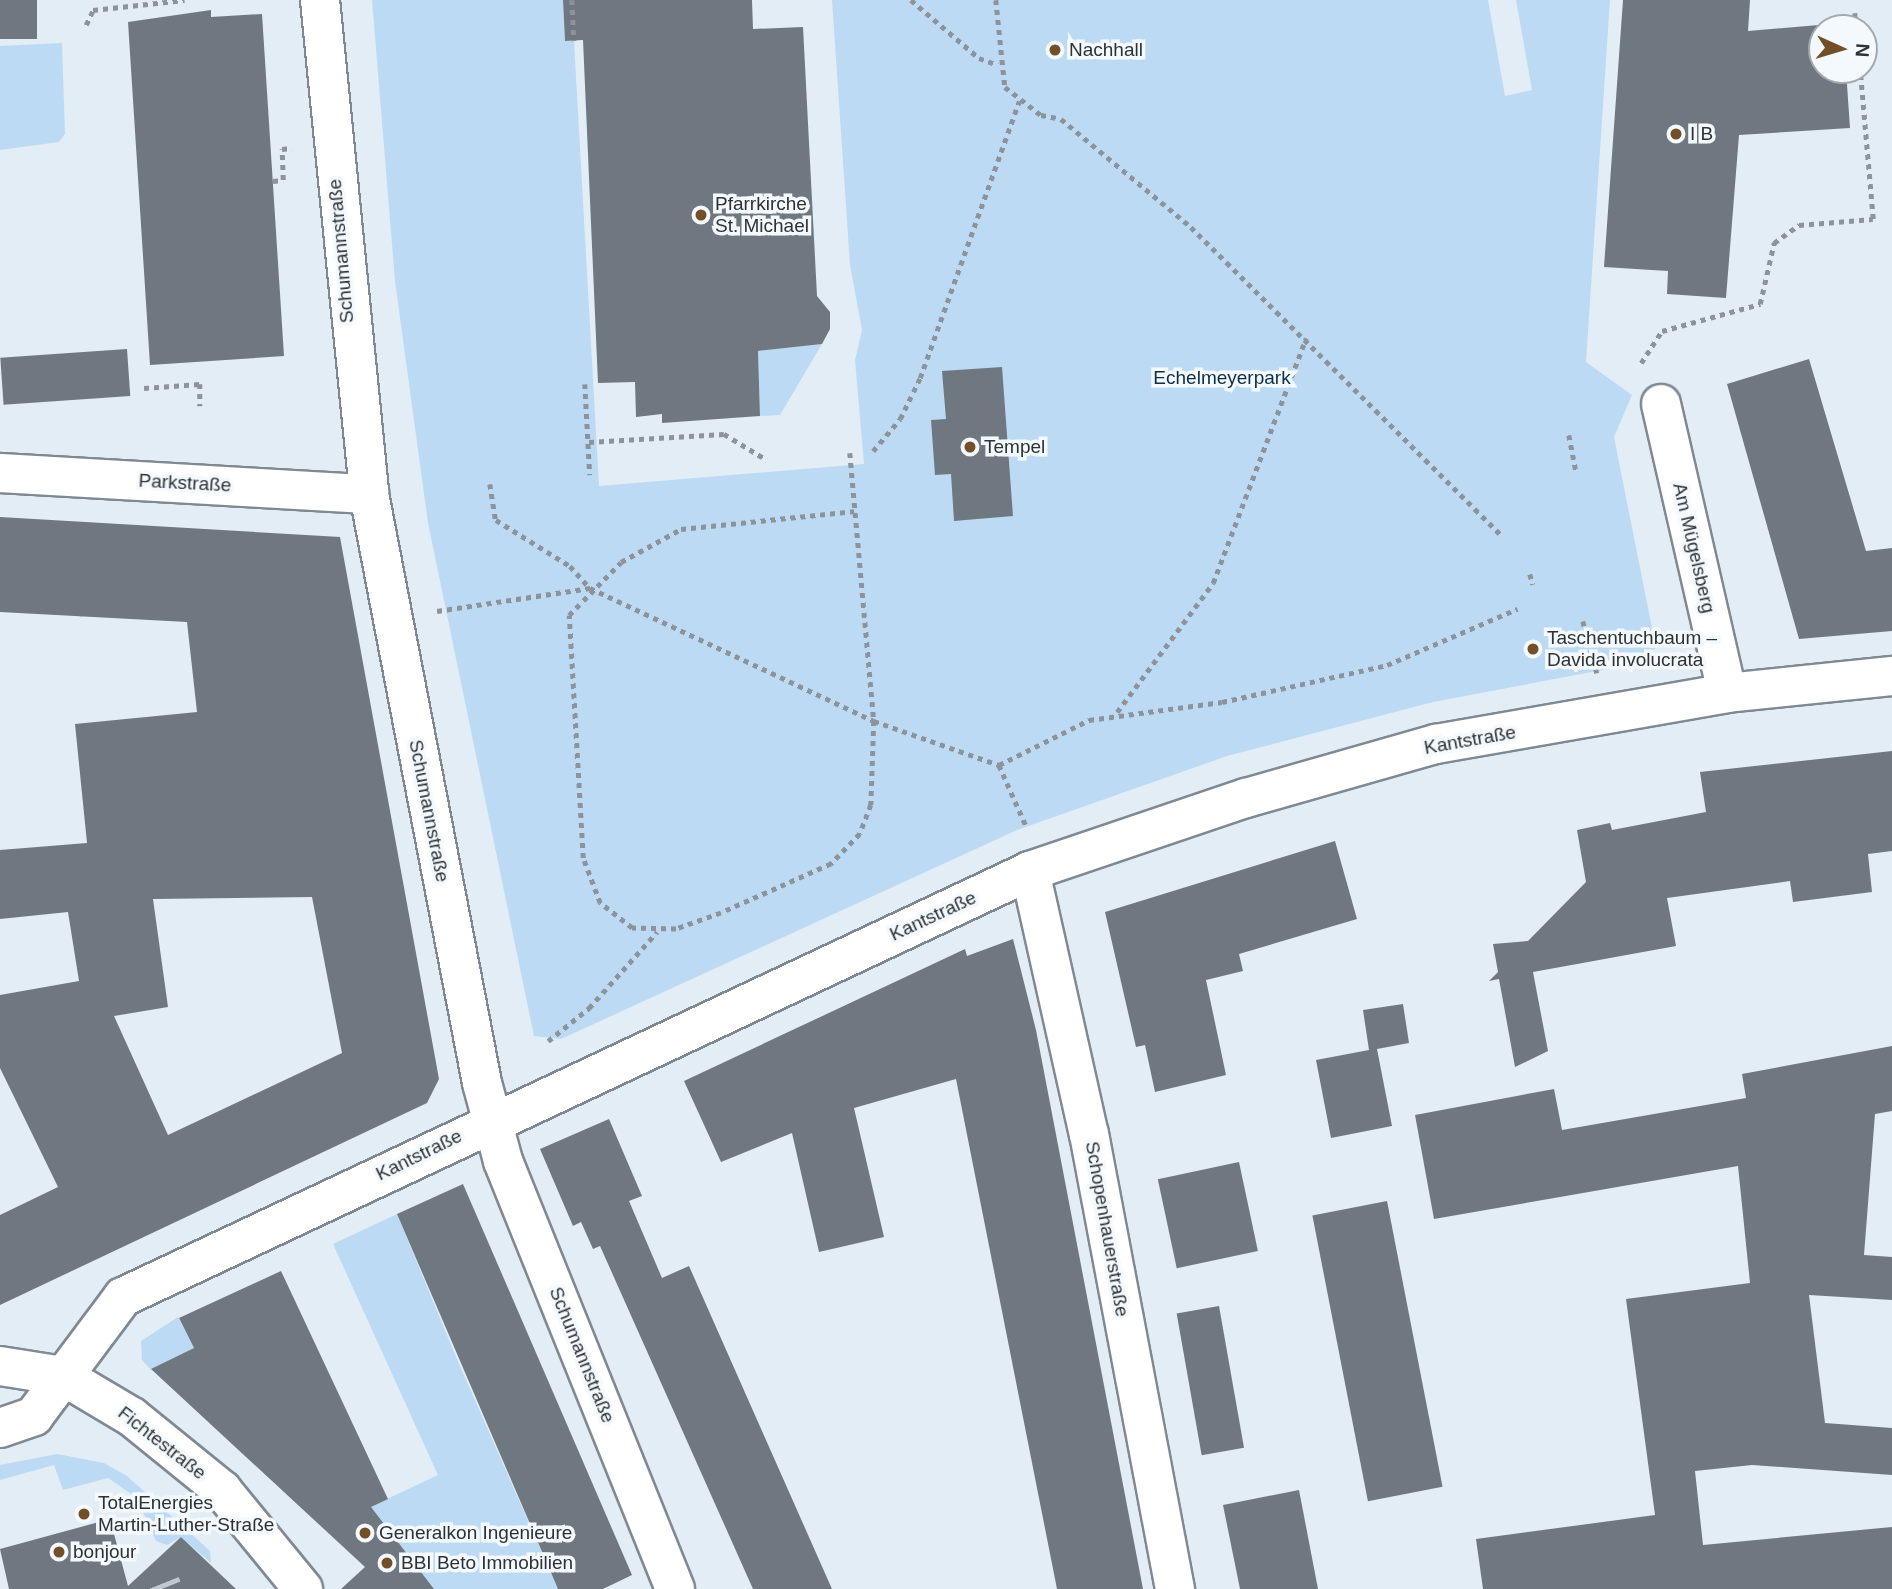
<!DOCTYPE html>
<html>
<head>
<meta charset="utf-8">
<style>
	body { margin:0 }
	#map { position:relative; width:1892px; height:1589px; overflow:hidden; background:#e2edf6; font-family:Helvetica,sans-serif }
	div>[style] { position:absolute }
	.green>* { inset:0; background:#bddaf4 }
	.building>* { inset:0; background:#6f7881; transform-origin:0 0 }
	.minor-tunnel>* { height:38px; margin-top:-19px; transform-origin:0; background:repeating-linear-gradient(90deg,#bec8d0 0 38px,transparent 0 57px) }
	.path>* { height:4.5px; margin-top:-2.25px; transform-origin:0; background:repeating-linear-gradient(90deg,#8c939a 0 5px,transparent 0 10px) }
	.roads { filter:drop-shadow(2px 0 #808992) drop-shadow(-2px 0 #808992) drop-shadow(0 2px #808992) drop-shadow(0 -2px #808992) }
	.minor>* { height:38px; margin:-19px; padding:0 19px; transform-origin:19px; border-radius:19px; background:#fff }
	.dots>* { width:19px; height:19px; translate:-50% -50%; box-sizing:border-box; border:4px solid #f4f9fd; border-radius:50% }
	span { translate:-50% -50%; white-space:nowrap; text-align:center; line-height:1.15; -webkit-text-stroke:7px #f4f9fd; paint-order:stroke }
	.poi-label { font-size:19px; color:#2e3236 }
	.left { translate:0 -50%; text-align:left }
	.street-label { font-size:19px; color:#2e3236 }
	.park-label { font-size:19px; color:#0d2e47 }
	.north { position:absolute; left:1808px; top:14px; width:70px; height:70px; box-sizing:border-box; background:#f4f9fd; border:2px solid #a5a9ad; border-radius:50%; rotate:94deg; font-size:19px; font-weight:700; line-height:28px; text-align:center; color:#2e3236 }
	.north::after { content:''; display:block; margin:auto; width:24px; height:32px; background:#734f29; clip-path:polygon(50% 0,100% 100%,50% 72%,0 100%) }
</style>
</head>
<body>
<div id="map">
	<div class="green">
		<i style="clip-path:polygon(372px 0,563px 0,565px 41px,574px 41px,599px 486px,864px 464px,855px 360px,862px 330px,850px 265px,832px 0,1488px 0,1505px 96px,1532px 90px,1516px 0,1610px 0,1586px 362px,1632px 395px,1614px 437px,1656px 648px,1634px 664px,1433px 702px,1227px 756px,1017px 830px,561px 1039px,534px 1036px,428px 523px,395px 281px)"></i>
		<i style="clip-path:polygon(62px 43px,65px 134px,59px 142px,0 150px,0 46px)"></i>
		<i style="clip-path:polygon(822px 344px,780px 415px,760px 416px,758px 351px)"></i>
		<i style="clip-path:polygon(397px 1214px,456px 1357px,558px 1589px,434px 1589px,370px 1507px,438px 1475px,333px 1244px)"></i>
		<i style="clip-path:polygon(178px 1317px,194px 1348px,151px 1370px,142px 1360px,141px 1341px)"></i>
		<i style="clip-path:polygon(57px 1454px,104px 1463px,127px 1476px,210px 1551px,211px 1563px,181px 1537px,167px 1545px,156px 1541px,137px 1498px,108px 1478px,63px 1490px,54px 1465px,0 1480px,0 1465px)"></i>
	</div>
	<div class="building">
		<i style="left:0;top:0;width:37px;height:39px"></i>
		<i style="clip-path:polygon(563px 0,752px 0,753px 29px,803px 27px,817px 296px,830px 312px,830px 329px,822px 344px,758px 351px,760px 416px,662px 423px,662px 414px,636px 417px,635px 382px,598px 383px,583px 40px,565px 41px)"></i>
		<i style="clip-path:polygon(1623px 0,1750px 0,1748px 31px,1842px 23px,1822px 28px,1822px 70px,1846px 70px,1850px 128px,1739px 135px,1726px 298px,1667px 294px,1668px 271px,1604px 267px)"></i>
		<i style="clip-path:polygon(211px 10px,211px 17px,262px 14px,284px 356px,150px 365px,128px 22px)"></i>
		<i style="left:127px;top:349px;width:47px;height:127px;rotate:86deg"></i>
		<i style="clip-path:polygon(1809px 359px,1866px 551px,1892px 548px,1892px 631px,1799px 639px,1727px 384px)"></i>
		<i style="clip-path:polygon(1002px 367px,1013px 516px,954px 521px,951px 474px,935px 475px,931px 420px,946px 419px,942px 371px)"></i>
		<i style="clip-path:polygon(evenodd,0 517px,340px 537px,439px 1079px,427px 1103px,0 1305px,0 1215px,58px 1187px,0 1068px,0 995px,79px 981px,68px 912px,0 919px,0 850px,87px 843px,75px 724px,197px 712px,187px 622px,0 612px,0 517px,312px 897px,342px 1053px,168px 1135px,114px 1016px,168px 1007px,153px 899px,312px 897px)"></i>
		<i style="clip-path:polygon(1892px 751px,1892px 851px,1868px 854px,1872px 892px,1793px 902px,1790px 881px,1667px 898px,1676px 946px,1533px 972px,1548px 1051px,1515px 1067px,1499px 979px,1489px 981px,1498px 972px,1493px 944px,1528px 941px,1586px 882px,1577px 830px,1610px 823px,1612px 830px,1706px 812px,1700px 772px)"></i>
		<i style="clip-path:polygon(1335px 841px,1357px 919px,1239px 954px,1243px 971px,1206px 980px,1226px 1075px,1155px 1092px,1145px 1045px,1136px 1047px,1105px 912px)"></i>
		<i style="clip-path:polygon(1013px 939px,1036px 1030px,1143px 1589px,1057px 1589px,956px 1079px,854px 1108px,884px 1237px,819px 1252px,792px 1133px,721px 1162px,684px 1081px,965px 949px,967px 956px)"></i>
		<i style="clip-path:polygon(1403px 1004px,1409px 1043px,1377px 1049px,1392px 1126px,1331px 1138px,1316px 1060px,1369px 1050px,1363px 1010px)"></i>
		<i style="clip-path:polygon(1892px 1046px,1892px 1111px,1875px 1114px,1864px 1255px,1892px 1257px,1892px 1300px,1809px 1295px,1825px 1423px,1892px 1428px,1892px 1475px,1752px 1465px,1695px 1471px,1703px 1545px,1892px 1527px,1892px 1589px,1483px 1589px,1476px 1539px,1655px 1515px,1626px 1299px,1750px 1283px,1738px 1166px,1434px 1219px,1415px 1115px,1554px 1089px,1562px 1130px,1746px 1098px,1742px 1074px)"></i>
		<i style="clip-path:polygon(609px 1119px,642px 1196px,629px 1201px,662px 1278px,689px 1266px,832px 1589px,753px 1589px,600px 1246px,593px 1249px,581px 1222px,573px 1226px,540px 1149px)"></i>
		<i style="left:1239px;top:1162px;width:91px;height:83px;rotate:78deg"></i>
		<i style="clip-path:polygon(463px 1184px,632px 1575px,603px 1589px,558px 1589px,397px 1214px)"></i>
		<i style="left:1387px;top:1201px;width:291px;height:76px;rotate:79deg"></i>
		<i style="clip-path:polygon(281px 1271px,388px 1499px,371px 1507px,434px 1589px,341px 1589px,365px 1567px,151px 1369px,194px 1348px,179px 1318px)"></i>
		<i style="left:1219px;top:1306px;width:144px;height:43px;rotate:80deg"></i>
		<i style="clip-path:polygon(1299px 1490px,1318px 1589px,1240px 1589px,1223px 1505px)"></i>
		<i style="clip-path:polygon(110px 1519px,128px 1586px,181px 1537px,236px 1589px,9px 1589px,0 1549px)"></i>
	</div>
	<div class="minor-tunnel">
		<i style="left:161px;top:1584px;width:5px;rotate:68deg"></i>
	</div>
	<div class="path">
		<i style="left:572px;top:0;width:41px;rotate:87.2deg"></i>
		<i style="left:911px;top:0;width:89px;rotate:40.5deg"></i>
		<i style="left:979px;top:58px;width:20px;rotate:20deg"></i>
		<i style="left:996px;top:0;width:87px;rotate:84.1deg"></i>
		<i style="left:1005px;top:87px;width:46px;rotate:37.9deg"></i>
		<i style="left:1041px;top:115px;width:20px;rotate:11deg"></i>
		<i style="left:1061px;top:119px;width:169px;rotate:39.7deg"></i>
		<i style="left:1191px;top:227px;width:437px;rotate:44.8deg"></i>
		<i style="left:1855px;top:13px;width:15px;rotate:86deg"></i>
		<i style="left:86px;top:25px;width:17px;rotate:-65deg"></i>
		<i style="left:93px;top:10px;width:92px;rotate:-6.3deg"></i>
		<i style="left:273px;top:181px;width:10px;rotate:-6deg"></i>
		<i style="left:283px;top:180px;width:31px;rotate:-92deg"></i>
		<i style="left:282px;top:149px;width:10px;rotate:-6deg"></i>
		<i style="left:1641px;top:363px;width:38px;rotate:-57deg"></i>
		<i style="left:1662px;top:331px;width:102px;rotate:-15.4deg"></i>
		<i style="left:1760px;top:304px;width:63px;rotate:-77.1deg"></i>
		<i style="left:1774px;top:243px;width:31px;rotate:-36deg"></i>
		<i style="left:1799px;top:225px;width:74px;rotate:-4.6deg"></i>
		<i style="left:1873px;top:219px;width:150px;rotate:-95deg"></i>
		<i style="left:585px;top:384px;width:91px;rotate:86.9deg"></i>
		<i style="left:144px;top:388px;width:56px;rotate:-4.1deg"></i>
		<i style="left:200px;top:384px;width:22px;rotate:90deg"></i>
		<i style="left:1569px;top:435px;width:36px;rotate:79deg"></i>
		<i style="left:589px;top:442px;width:135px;rotate:-3.4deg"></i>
		<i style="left:724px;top:434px;width:50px;rotate:31.2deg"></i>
		<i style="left:873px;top:451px;width:42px;rotate:-49.8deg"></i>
		<i style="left:900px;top:419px;width:46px;rotate:-64deg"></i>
		<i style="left:920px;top:378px;width:294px;rotate:-70.3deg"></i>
		<i style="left:850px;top:453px;width:269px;rotate:84.9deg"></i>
		<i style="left:874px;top:721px;width:84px;rotate:92deg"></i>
		<i style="left:871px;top:805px;width:31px;rotate:111deg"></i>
		<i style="left:860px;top:834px;width:42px;rotate:134deg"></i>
		<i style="left:831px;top:864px;width:120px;rotate:156deg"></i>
		<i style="left:721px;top:913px;width:48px;rotate:160.4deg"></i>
		<i style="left:676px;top:929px;width:44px;rotate:-178.7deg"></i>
		<i style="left:632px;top:928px;width:41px;rotate:-142deg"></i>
		<i style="left:600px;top:903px;width:48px;rotate:-110.7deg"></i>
		<i style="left:583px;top:858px;width:243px;rotate:-93.3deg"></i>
		<i style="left:569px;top:615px;width:74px;rotate:-45.5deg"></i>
		<i style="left:621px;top:562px;width:68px;rotate:-28.8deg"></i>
		<i style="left:681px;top:529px;width:174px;rotate:-5.9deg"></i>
		<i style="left:490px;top:484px;width:36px;rotate:81deg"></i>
		<i style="left:496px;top:520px;width:87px;rotate:31.9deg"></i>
		<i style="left:570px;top:566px;width:28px;rotate:48deg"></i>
		<i style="left:1530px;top:574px;width:11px;rotate:75deg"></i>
		<i style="left:437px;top:611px;width:155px;rotate:-8.5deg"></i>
		<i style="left:590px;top:588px;width:314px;rotate:25.1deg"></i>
		<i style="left:874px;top:721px;width:133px;rotate:19.4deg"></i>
		<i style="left:999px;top:765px;width:101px;rotate:-26.6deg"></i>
		<i style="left:1089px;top:720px;width:134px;rotate:-7.7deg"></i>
		<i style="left:1222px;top:702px;width:169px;rotate:-12.6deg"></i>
		<i style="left:1387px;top:665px;width:142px;rotate:-23.3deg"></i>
		<i style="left:1583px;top:621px;width:54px;rotate:74.9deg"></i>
		<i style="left:1117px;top:712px;width:161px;rotate:-53.3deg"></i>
		<i style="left:1213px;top:583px;width:262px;rotate:-69.2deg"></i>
		<i style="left:999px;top:765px;width:69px;rotate:66deg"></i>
		<i style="left:548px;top:1041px;width:53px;rotate:-38.8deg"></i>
		<i style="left:589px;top:1008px;width:102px;rotate:-48.2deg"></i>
	</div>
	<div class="roads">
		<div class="minor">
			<i style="left:320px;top:0;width:496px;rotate:84.3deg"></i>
			<i style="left:369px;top:494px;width:600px;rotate:79.14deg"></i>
			<i style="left:482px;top:1083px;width:81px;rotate:74.9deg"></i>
			<i style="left:503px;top:1161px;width:461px;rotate:68.1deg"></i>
			<i style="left:1661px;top:404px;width:296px;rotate:77.1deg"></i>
			<i style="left:0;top:473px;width:370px;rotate:3.3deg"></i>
			<i style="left:1030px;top:871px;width:270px;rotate:77.4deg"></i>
			<i style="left:1089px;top:1134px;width:463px;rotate:79.3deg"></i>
			<i style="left:0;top:1366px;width:64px;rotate:9deg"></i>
			<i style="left:63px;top:1376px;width:80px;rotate:30.7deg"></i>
			<i style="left:132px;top:1417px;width:116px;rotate:39deg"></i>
			<i style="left:222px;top:1490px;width:128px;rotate:50.7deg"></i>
			<i style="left:0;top:1428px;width:36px;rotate:-19deg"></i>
			<i style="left:34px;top:1416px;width:149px;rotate:-53.2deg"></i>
			<i style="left:123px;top:1297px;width:1002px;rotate:-25.16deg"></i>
			<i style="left:1030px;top:871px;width:228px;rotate:-18.7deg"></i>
			<i style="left:1246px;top:798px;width:198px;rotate:-15.9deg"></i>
			<i style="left:1436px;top:744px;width:295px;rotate:-9.9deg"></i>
			<i style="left:1727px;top:693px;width:166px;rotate:-5.9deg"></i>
		</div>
	</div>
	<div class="dots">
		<i style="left:1055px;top:50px;background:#734f29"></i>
		<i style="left:1676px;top:134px;background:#734f29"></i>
		<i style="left:701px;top:215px;background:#734f29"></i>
		<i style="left:970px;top:447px;background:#734f29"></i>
		<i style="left:1533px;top:649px;background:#734f29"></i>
		<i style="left:84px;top:1514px;background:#734f29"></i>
		<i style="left:365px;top:1533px;background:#734f29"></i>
		<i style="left:59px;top:1552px;background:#734f29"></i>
		<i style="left:387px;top:1563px;background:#734f29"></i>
	</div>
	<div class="poi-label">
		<span class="left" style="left:1069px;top:50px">Nachhall</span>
		<span class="left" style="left:1690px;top:134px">I B</span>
		<span class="left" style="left:715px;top:215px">Pfarrkirche<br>St. Michael</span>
		<span class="left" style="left:984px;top:447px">Tempel</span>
		<span class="left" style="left:1547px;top:649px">Taschentuchbaum –<br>Davida involucrata</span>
		<span class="left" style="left:98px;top:1514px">TotalEnergies<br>Martin-Luther-Straße</span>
		<span class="left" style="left:379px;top:1533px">Generalkon Ingenieure</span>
		<span class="left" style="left:73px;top:1552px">bonjour</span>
		<span class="left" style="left:401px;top:1563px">BBI Beto Immobilien</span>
	</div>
	<div class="street-label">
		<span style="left:341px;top:251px;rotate:-95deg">Schumannstraße</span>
		<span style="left:185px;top:483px;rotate:3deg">Parkstraße</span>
		<span style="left:1694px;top:548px;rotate:77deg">Am Mügelsberg</span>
		<span style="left:1470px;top:740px;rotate:-10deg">Kantstraße</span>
		<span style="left:429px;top:811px;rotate:79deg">Schumannstraße</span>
		<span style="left:933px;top:916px;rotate:-25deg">Kantstraße</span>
		<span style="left:419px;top:1155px;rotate:-26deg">Kantstraße</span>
		<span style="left:1107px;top:1229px;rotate:80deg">Schopenhauerstraße</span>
		<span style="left:582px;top:1355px;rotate:68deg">Schumannstraße</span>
		<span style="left:162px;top:1443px;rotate:38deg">Fichtestraße</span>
	</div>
	<div class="park-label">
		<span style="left:1222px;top:378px">Echelmeyerpark</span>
	</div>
	<div class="north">N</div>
</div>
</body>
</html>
